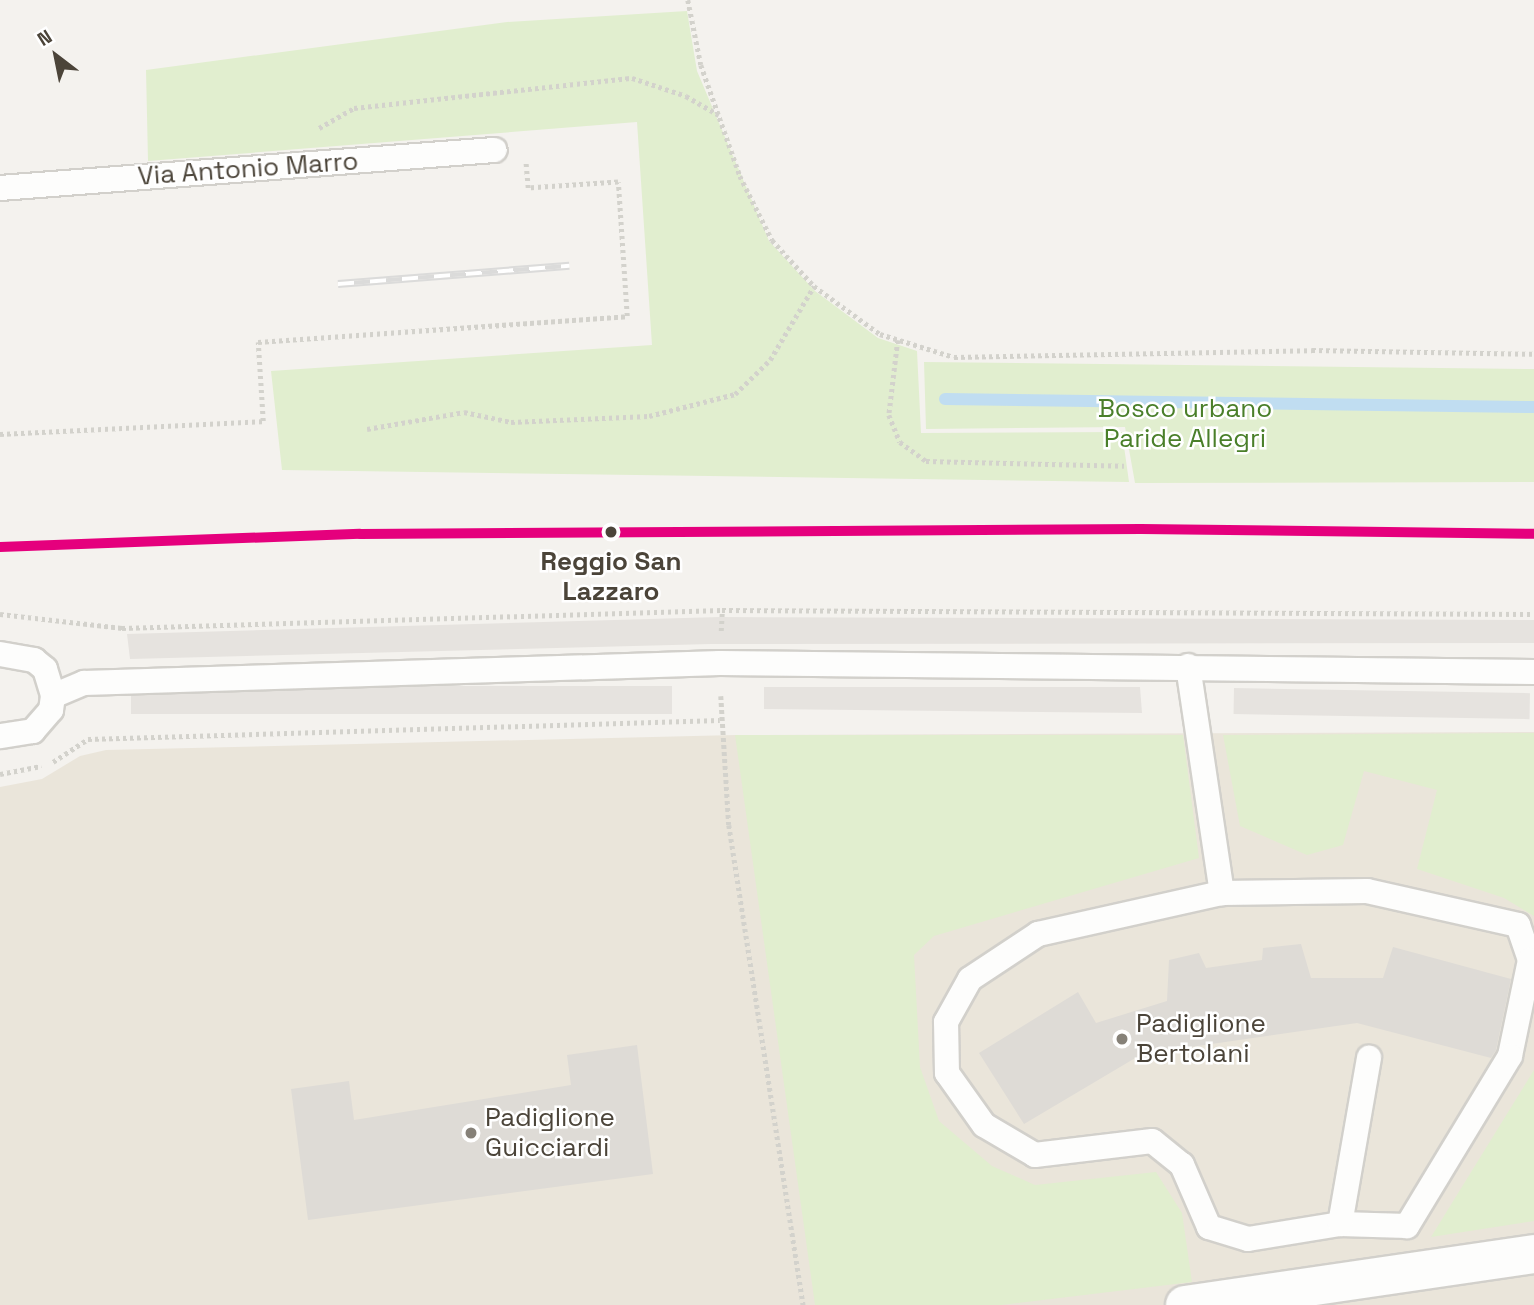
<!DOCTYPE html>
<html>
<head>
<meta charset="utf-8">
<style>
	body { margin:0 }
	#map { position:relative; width:1534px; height:1305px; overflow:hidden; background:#f4f2ee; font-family:"Space Grotesk",sans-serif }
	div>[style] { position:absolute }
	.education>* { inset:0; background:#eae5da }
	.green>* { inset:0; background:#e1eecf }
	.parking>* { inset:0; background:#e6e3df; transform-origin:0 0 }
	.stream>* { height:12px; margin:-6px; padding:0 6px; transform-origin:6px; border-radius:6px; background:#c0ddf1 }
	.building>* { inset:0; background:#dedbd6 }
	.path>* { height:4.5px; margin-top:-2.25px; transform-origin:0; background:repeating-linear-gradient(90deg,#d3d2cc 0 3.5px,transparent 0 7px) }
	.roads { filter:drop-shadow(2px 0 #d2d0cb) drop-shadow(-2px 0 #d2d0cb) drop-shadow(0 2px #d2d0cb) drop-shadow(0 -2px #d2d0cb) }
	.lane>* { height:24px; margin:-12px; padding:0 12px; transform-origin:12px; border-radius:12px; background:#fdfdfc }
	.street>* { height:38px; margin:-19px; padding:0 19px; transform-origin:19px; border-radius:19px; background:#fdfdfc }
	.rail>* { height:8px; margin-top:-4px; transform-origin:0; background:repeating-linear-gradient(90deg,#fff 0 16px,#dbdbda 0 32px); box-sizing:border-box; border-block:2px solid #dbdbda }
	.rail-1>* { height:10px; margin:-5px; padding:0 5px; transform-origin:5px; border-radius:5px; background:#e5007d }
	.dots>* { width:19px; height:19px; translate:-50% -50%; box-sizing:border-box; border:4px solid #fff; border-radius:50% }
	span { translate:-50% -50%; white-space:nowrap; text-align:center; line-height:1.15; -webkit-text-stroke:5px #fff; paint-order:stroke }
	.street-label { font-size:26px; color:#4b4439 }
	.park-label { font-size:26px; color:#4a7f2a }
	.stop-label { font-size:26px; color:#4b4439; font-weight:700 }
	.poi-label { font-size:26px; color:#4b4439 }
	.left { translate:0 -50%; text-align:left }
	.north { position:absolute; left:21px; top:21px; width:70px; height:70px; -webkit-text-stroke:5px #fff; paint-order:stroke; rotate:328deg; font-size:19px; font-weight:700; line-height:28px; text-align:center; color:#4b4439 }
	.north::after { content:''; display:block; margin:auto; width:24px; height:32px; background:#4b4439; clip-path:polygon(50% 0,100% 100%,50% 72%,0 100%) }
</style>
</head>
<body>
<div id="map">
	<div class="education">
		<i style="clip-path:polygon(1534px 732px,1534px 1305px,0 1305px,0 787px,42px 779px,80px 756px,106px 750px,735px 735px)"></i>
	</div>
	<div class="green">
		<i style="clip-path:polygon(687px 11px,697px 71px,769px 241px,815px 291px,878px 338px,917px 351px,921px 433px,1122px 432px,1129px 482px,282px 470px,271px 371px,652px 345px,637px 122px,148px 161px,146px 70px,507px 22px)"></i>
		<i style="clip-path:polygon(924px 362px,1534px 369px,1534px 482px,1135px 483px,1125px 427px,926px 429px)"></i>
		<i style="clip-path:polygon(1534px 733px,1534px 916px,1504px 898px,1417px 869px,1437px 790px,1364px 771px,1343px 845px,1307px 855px,1240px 826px,1223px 735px)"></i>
		<i style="clip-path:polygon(1183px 735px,1199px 858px,934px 936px,914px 955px,920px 1067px,939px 1121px,992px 1166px,1035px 1185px,1156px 1172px,1182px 1213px,1192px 1282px,1001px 1305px,815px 1305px,735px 735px)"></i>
		<i style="clip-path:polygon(1534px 1070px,1534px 1221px,1431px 1237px)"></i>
	</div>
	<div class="parking">
		<i style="clip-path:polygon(720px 617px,1534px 620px,1534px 643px,711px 644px,130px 659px,127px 634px)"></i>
		<i style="left:672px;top:686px;width:28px;height:541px;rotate:90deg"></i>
		<i style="clip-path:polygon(764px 687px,1140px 687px,1142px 713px,764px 709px)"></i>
		<i style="left:1234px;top:688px;width:296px;height:26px;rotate:1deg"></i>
	</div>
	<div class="stream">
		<i style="left:945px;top:399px;width:589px;rotate:0.78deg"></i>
	</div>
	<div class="building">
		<i style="clip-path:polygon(1301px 944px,1311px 978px,1383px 978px,1393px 947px,1511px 979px,1496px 1050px,1491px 1058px,1357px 1023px,1142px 1054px,1024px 1124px,979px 1053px,1078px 992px,1096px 1023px,1167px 1001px,1169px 960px,1199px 953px,1206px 968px,1262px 960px,1263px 948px)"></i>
		<i style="clip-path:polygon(637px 1045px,653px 1174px,308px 1220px,291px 1089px,349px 1081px,354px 1120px,571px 1085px,567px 1055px)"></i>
	</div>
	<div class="path">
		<i style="left:688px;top:0;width:66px;rotate:78.7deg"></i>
		<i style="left:701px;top:65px;width:118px;rotate:70.6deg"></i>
		<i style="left:740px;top:176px;width:72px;rotate:63.4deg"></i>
		<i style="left:772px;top:240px;width:62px;rotate:47.6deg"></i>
		<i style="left:814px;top:286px;width:82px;rotate:36deg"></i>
		<i style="left:880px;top:334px;width:77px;rotate:17.3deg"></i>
		<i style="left:954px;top:357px;width:358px;rotate:-1.1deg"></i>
		<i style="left:1312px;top:350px;width:222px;rotate:1deg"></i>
		<i style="left:319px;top:128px;width:40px;rotate:-29.7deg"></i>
		<i style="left:354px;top:108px;width:280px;rotate:-6.2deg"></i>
		<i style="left:632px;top:78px;width:57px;rotate:18.4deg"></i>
		<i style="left:686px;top:96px;width:38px;rotate:30deg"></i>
		<i style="left:898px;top:340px;width:76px;rotate:96.8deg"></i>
		<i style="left:889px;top:415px;width:29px;rotate:68deg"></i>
		<i style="left:900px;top:442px;width:32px;rotate:36deg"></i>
		<i style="left:926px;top:461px;width:198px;rotate:1.4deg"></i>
		<i style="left:367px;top:429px;width:98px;rotate:-9.9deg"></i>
		<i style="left:464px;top:412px;width:48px;rotate:12deg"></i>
		<i style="left:511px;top:422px;width:138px;rotate:-2.5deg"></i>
		<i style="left:649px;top:416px;width:89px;rotate:-14.3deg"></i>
		<i style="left:735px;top:394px;width:49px;rotate:-44.2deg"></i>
		<i style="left:770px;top:360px;width:86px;rotate:-59.3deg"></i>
		<i style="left:0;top:434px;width:263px;rotate:-2.8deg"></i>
		<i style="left:263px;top:421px;width:79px;rotate:-93.6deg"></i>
		<i style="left:258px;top:342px;width:370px;rotate:-4deg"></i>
		<i style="left:627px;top:316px;width:134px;rotate:-93.8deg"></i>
		<i style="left:618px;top:182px;width:90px;rotate:176.2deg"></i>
		<i style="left:528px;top:188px;width:25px;rotate:-95deg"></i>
		<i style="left:0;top:614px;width:123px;rotate:6.5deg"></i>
		<i style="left:122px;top:628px;width:600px;rotate:-1.72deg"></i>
		<i style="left:722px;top:610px;width:812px;rotate:0.28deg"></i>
		<i style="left:721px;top:631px;width:21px;rotate:-87deg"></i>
		<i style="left:721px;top:696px;width:129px;rotate:86.5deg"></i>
		<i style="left:729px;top:825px;width:486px;rotate:81.2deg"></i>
		<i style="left:53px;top:762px;width:42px;rotate:-33.3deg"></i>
		<i style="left:88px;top:739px;width:632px;rotate:-1.72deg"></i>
		<i style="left:0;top:774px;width:42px;rotate:-11deg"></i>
	</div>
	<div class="roads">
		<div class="lane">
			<i style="left:0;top:188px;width:496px;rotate:-4.4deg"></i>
			<i style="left:0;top:654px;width:35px;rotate:10deg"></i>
			<i style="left:34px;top:660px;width:14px;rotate:39deg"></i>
			<i style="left:45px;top:669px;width:28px;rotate:73deg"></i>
			<i style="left:53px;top:696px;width:14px;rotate:98deg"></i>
			<i style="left:51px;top:710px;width:28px;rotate:131deg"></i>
			<i style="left:33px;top:731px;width:33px;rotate:171deg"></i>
			<i style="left:1188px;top:666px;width:230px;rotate:81.5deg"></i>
			<i style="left:53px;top:696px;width:34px;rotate:-23deg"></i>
			<i style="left:84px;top:683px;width:636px;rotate:-1.8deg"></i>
			<i style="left:720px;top:663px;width:814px;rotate:0.63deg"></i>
			<i style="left:1367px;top:891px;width:155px;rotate:12.7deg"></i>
			<i style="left:1518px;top:925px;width:37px;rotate:71deg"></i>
			<i style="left:1530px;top:960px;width:98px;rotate:101.8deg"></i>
			<i style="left:1510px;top:1056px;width:199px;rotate:121.2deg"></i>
			<i style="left:1407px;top:1226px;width:67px;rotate:-178.3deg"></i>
			<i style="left:1340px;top:1224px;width:93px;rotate:170.7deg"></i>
			<i style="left:1248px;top:1239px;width:41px;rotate:-162.9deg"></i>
			<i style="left:1209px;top:1227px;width:68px;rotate:-113.5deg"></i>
			<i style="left:1182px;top:1165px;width:38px;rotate:-141deg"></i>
			<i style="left:1152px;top:1141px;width:118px;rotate:173.2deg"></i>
			<i style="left:1035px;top:1155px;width:59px;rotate:-149.5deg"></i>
			<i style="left:984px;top:1125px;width:64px;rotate:-125.4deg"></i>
			<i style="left:947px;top:1073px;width:51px;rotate:-91.1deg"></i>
			<i style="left:946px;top:1022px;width:49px;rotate:-60.8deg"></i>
			<i style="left:970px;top:979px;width:82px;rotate:-33.5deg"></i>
			<i style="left:1038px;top:934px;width:189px;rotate:-12.6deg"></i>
			<i style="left:1222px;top:893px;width:145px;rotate:-0.8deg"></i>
			<i style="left:1340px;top:1224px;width:169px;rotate:-80.1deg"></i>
		</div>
		<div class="street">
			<i style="left:1185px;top:1305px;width:353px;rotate:-8.3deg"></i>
		</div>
	</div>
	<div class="rail">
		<i style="left:338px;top:284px;width:232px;rotate:-4.5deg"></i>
	</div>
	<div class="rail-1">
		<i style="left:0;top:547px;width:360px;rotate:-2.1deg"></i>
		<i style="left:360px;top:534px;width:781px;rotate:-0.37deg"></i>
		<i style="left:1141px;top:529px;width:393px;rotate:0.7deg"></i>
	</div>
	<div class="dots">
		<i style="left:611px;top:532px;background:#4b4439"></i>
		<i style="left:1122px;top:1039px;background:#868178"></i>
		<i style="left:471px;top:1133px;background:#868178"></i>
	</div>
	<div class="street-label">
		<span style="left:248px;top:169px;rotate:-4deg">Via Antonio Marro</span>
	</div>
	<div class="park-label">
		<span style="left:1185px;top:424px">Bosco urbano<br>Paride Allegri</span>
	</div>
	<div class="stop-label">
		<span style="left:611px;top:577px">Reggio San<br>Lazzaro</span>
	</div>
	<div class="poi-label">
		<span class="left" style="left:1136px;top:1039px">Padiglione<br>Bertolani</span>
		<span class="left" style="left:485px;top:1133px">Padiglione<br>Guicciardi</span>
	</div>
	<div class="north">N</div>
</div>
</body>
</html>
